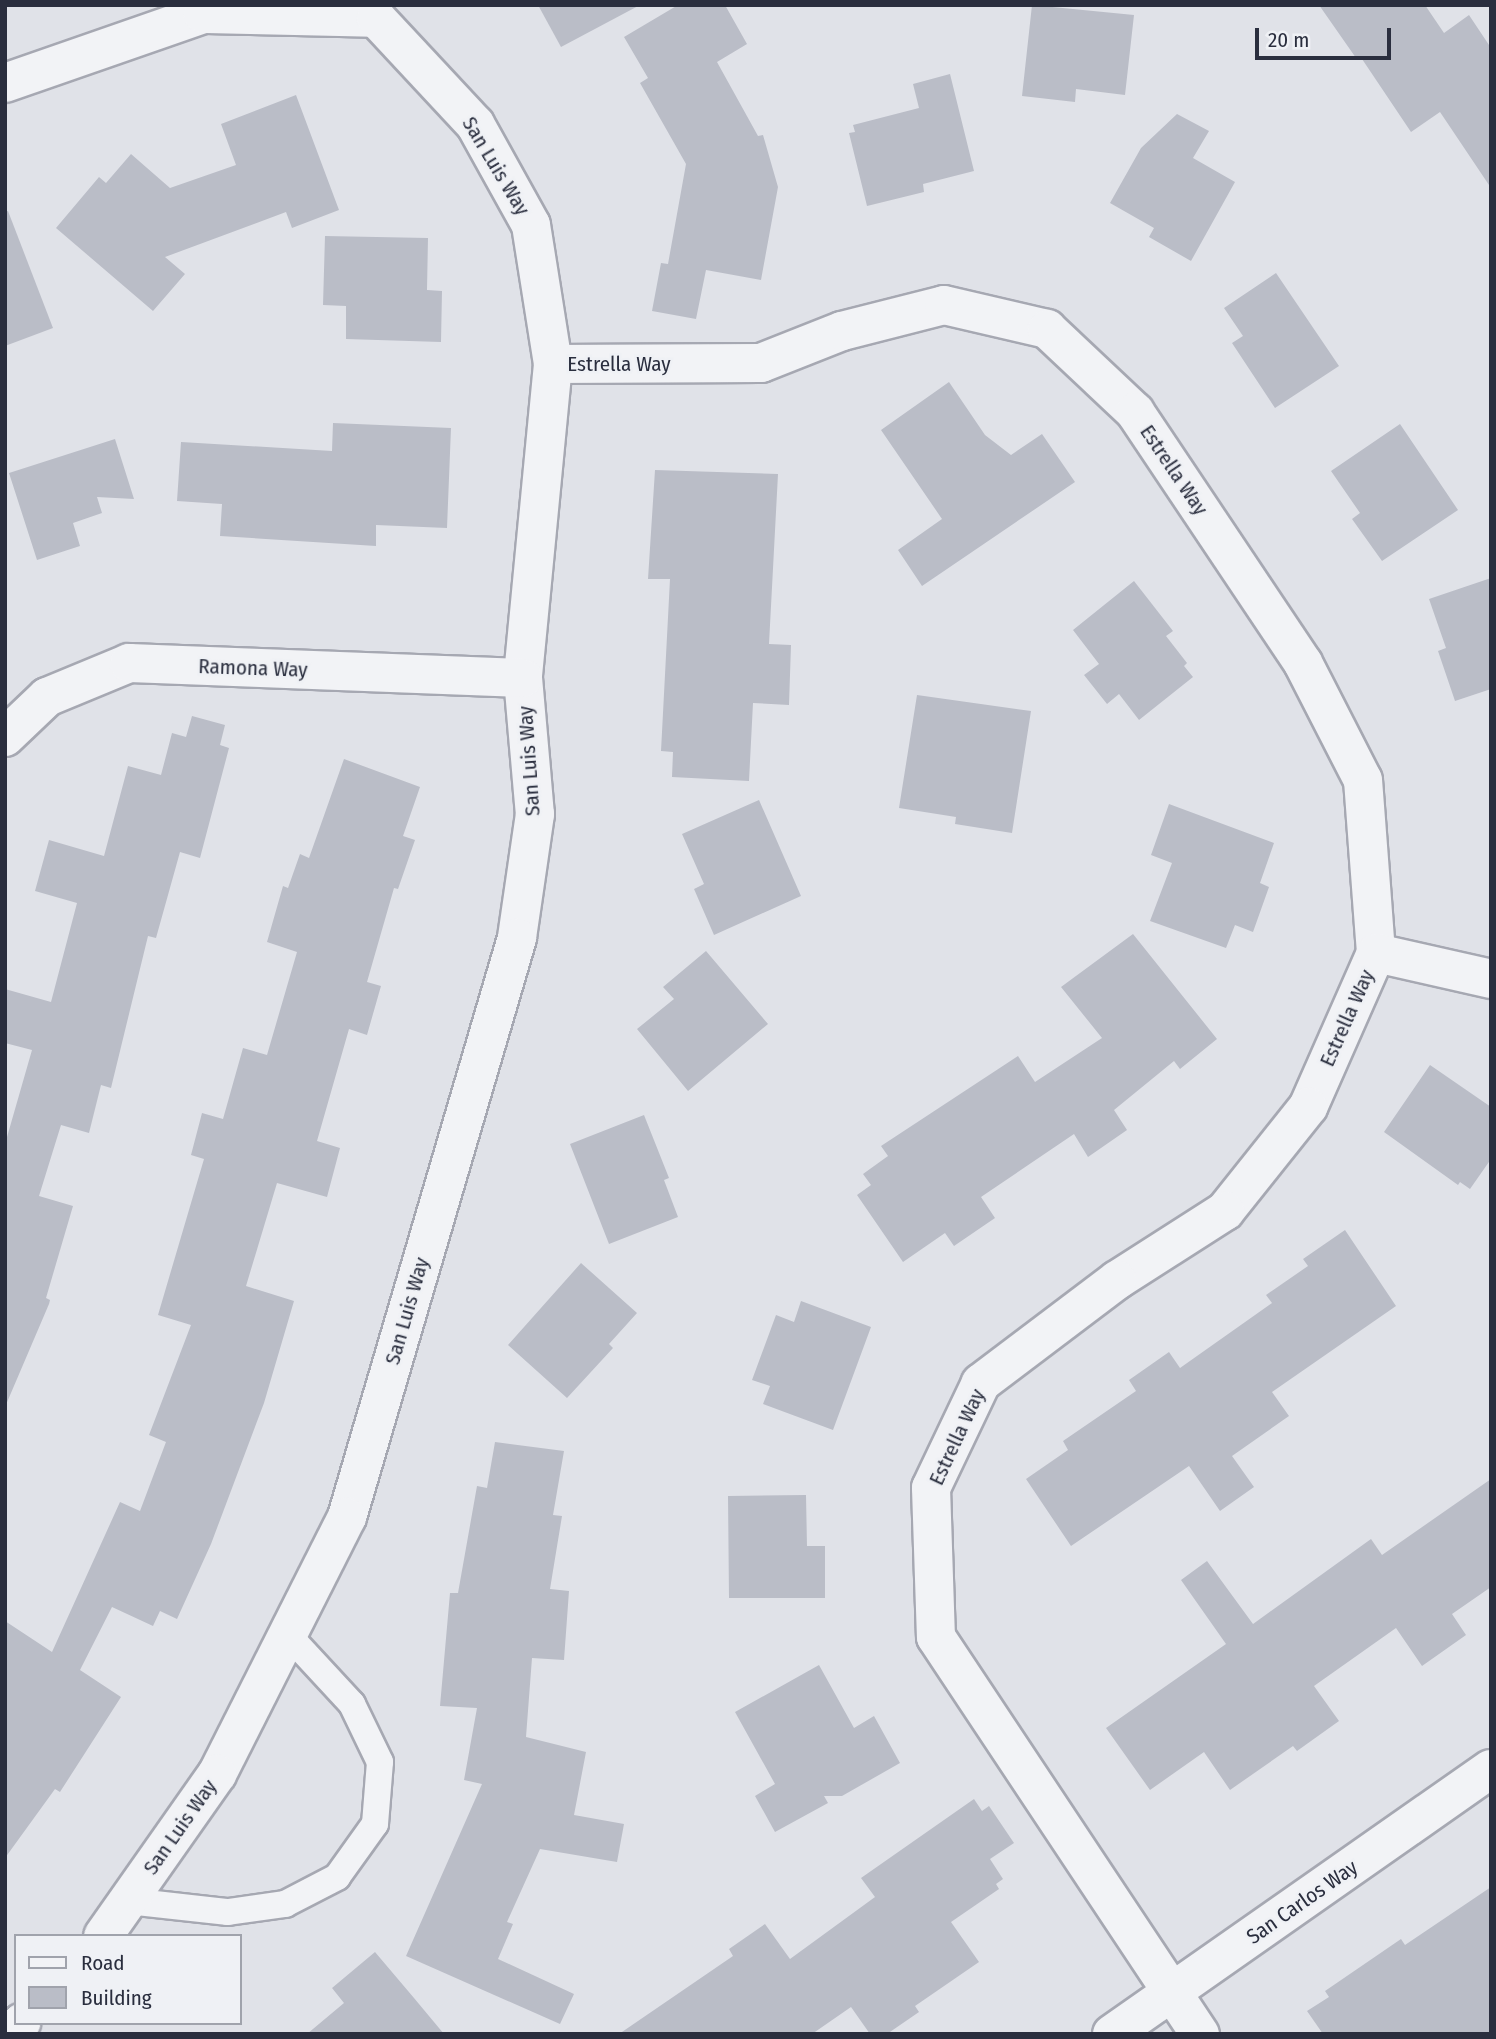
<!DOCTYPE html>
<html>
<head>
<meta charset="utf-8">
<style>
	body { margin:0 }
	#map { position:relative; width:1496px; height:2039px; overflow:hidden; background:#e0e2e8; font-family:"Fira Sans Condensed",sans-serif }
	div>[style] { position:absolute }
	.building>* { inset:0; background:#babdc7 }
	.roads { filter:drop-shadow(2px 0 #a6a8b2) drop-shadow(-2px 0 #a6a8b2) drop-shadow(0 2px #a6a8b2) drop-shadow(0 -2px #a6a8b2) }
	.lane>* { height:26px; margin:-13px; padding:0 13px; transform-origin:13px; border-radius:13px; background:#f2f3f6 }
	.street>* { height:38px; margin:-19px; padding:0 19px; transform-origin:19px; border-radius:19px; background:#f2f3f6 }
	span { translate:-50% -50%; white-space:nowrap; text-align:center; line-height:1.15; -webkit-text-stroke:5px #eff1f5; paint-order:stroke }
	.street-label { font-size:21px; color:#2a2e3e }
	.frame { position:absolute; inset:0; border:7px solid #2a2e3e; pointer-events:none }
	.legend { position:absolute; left:14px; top:1934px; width:228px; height:91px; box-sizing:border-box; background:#eff1f5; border:2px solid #a0a3ac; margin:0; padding:9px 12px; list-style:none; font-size:21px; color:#2a2e3e }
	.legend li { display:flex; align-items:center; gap:14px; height:35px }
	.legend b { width:35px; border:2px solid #a0a3ac }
	.scale { position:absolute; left:1255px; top:28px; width:136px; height:32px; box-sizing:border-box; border:4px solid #2a2e3e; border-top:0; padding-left:9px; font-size:21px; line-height:24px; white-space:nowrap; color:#2a2e3e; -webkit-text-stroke:5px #eff1f5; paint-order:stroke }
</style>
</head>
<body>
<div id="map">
	<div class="building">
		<i style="clip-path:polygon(538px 5px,640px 5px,561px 47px)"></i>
		<i style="clip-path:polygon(678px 5px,725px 5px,747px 44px,717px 62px,758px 136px,763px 135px,778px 187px,761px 280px,706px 270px,696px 319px,652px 311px,661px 263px,668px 264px,686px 164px,640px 83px,648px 78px,624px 37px)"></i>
		<i style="clip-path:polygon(1032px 5px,1134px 15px,1125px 95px,1076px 89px,1075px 102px,1022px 96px)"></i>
		<i style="clip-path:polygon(1319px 5px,1425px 5px,1444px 33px,1469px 15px,1491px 48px,1491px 188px,1440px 112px,1411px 132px,1360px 56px,1356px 58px)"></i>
		<i style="clip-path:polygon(950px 74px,974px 171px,923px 184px,924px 192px,867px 206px,849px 133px,855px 132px,853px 125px,919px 108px,913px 84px)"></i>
		<i style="clip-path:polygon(296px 95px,339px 210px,292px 228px,286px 212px,165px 257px,185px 274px,153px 311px,56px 228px,99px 177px,106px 183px,131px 154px,170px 188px,236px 165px,221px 124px)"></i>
		<i style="clip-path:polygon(1177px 114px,1209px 131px,1193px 158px,1235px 182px,1191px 261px,1149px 237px,1154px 228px,1110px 203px,1141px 148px)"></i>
		<i style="clip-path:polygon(8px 211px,53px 328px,5px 346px,5px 212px)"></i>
		<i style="clip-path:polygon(325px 236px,428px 238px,427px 290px,442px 291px,441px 342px,346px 339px,346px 306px,323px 305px)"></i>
		<i style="clip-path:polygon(1276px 273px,1339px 366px,1275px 408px,1232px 343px,1243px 336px,1224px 308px)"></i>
		<i style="clip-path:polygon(949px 382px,985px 435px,1011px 455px,1042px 434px,1075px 482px,922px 586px,898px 550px,942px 519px,881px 430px)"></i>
		<i style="clip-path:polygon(333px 423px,451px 428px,447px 528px,376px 525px,376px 546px,220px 536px,222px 504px,177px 501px,181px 442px,332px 451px)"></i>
		<i style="clip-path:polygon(1400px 424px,1458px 510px,1382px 561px,1352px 519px,1360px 513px,1331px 471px)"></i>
		<i style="clip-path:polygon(115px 439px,134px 499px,97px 497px,102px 513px,73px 523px,80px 546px,37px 560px,9px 473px)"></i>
		<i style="clip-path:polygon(655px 470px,778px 474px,769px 644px,791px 645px,789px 705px,753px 703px,749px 781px,672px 777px,673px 752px,661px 751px,670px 579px,648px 579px)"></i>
		<i style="clip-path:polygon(1491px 578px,1491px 689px,1455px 701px,1438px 651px,1446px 648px,1429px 599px)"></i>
		<i style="clip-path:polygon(1134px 581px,1173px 631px,1166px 636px,1187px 663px,1184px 666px,1193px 677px,1139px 720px,1119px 694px,1107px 704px,1084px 675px,1099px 664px,1073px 630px)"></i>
		<i style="clip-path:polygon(917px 695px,1031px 711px,1012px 833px,955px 824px,956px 817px,899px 808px)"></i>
		<i style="clip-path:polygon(192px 716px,225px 725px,220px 745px,229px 748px,200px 858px,180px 852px,156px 938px,148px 936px,111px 1088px,101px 1085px,89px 1133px,61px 1125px,39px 1196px,73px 1206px,46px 1298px,50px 1300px,49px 1304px,5px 1407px,5px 1144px,32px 1050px,5px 1043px,5px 989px,51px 1002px,77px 903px,35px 891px,49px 840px,104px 856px,128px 766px,161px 775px,172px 733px,186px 737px)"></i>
		<i style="clip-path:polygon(344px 759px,420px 787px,403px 836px,415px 840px,398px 889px,394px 888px,367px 982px,381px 986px,367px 1035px,349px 1029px,317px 1141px,340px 1148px,327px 1197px,277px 1183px,246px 1286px,294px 1301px,264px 1403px,211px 1544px,177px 1619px,160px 1611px,153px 1626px,112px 1607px,80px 1670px,121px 1697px,60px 1792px,55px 1789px,5px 1858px,5px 1621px,52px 1652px,120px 1502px,140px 1511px,166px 1442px,149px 1435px,191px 1325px,158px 1315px,204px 1159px,191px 1155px,202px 1113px,223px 1119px,243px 1048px,267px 1055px,297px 952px,267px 942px,283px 886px,288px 888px,300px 854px,309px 858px)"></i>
		<i style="clip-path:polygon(759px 800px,801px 896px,714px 935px,694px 889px,704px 884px,682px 834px)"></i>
		<i style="clip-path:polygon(1169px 804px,1274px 843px,1260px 883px,1269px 887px,1253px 932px,1235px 925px,1226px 948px,1150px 921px,1172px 863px,1151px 855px)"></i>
		<i style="clip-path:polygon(1133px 934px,1217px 1039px,1180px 1069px,1174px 1061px,1114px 1110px,1127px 1130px,1088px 1157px,1074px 1134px,981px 1197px,995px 1218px,954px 1246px,945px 1233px,903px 1262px,857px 1195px,871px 1185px,863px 1174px,888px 1156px,881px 1146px,1018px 1056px,1035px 1082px,1102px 1038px,1061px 987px)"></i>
		<i style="clip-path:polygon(706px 951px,768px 1024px,688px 1091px,637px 1029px,674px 999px,663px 987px)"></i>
		<i style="clip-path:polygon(1430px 1065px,1491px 1107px,1491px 1159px,1470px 1189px,1460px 1182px,1458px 1185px,1384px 1132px)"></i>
		<i style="clip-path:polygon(644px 1115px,669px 1178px,664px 1180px,678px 1217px,609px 1244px,570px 1144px)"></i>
		<i style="clip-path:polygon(1345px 1230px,1396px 1306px,1272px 1392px,1289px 1416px,1232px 1456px,1254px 1487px,1220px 1511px,1189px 1466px,1071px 1546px,1026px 1479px,1068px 1450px,1063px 1441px,1136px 1391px,1129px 1380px,1169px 1352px,1180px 1368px,1272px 1303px,1266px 1295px,1308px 1266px,1303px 1259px)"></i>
		<i style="clip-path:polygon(581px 1263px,637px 1313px,609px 1344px,613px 1348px,567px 1398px,508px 1345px)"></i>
		<i style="clip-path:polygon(801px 1301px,871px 1327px,833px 1430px,763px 1404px,770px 1386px,752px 1380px,776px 1315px,794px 1322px)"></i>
		<i style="clip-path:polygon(495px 1442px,564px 1451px,553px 1515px,562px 1516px,550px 1589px,569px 1591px,564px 1660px,532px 1658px,526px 1737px,586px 1752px,574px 1815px,624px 1824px,617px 1862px,540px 1849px,507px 1922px,513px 1924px,498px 1959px,574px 1994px,560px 2024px,406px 1956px,482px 1784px,464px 1780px,477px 1708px,440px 1706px,450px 1593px,458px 1593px,477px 1486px,487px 1488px)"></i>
		<i style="clip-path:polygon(1491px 1479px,1491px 1587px,1452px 1614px,1466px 1635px,1422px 1666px,1396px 1628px,1314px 1686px,1339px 1721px,1297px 1751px,1293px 1746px,1230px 1790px,1204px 1752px,1150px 1790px,1106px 1728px,1226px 1644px,1181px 1580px,1207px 1561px,1253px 1624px,1371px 1539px,1382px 1555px)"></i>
		<i style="clip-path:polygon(806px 1495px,807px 1546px,825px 1546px,825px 1598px,729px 1598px,728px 1496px)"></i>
		<i style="clip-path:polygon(819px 1665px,854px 1728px,874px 1716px,900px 1763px,842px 1796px,824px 1796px,828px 1803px,775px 1832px,755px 1796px,775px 1784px,735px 1712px)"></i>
		<i style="clip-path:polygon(974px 1799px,982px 1811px,989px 1806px,1014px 1843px,990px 1859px,1003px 1879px,996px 1884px,999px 1889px,951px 1922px,979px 1962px,915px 2006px,919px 2012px,887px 2034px,870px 2034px,851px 2007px,812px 2034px,619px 2034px,733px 1956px,729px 1949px,765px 1924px,790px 1959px,875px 1897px,861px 1878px)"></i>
		<i style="clip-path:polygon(1491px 1887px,1491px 2034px,1323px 2034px,1307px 2011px,1329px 1997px,1325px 1991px,1401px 1939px,1405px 1945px)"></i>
		<i style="clip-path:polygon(375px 1952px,414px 1998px,444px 2034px,307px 2034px,344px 2003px,332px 1988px)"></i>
	</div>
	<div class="roads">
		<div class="lane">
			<i style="left:128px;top:1901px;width:101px;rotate:6.3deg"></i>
			<i style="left:228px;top:1912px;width:58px;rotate:-8deg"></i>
			<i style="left:285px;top:1904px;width:59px;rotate:-27.4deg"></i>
			<i style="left:337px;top:1877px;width:65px;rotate:-54.4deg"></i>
			<i style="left:375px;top:1824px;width:62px;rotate:-85.4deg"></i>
			<i style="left:380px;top:1762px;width:64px;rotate:-115.8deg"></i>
			<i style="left:352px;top:1704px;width:94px;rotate:-132.8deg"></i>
		</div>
		<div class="street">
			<i style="left:5px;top:83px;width:210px;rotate:-19.2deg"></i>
			<i style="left:203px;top:14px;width:173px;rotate:1.3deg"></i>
			<i style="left:376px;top:18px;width:145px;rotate:47deg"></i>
			<i style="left:475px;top:124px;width:115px;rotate:61deg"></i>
			<i style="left:531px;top:225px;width:141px;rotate:81deg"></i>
			<i style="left:553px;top:364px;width:315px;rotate:95.5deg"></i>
			<i style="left:523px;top:678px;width:137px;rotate:85deg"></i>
			<i style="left:535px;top:814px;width:125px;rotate:98.3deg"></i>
			<i style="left:517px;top:938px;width:603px;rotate:106.36deg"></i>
			<i style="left:347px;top:1517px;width:288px;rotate:116.8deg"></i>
			<i style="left:217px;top:1774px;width:198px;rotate:125.1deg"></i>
			<i style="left:553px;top:364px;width:208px;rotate:-0.3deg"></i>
			<i style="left:761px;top:363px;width:87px;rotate:-21.6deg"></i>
			<i style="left:842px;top:331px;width:105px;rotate:-14.3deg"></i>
			<i style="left:944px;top:305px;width:106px;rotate:13.1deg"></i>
			<i style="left:1047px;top:329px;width:121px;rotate:43.3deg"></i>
			<i style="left:1135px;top:412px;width:302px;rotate:56.2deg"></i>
			<i style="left:1303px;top:663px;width:131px;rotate:62.9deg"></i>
			<i style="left:1363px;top:780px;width:173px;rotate:85.7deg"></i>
			<i style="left:1376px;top:953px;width:168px;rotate:113.8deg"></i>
			<i style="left:1308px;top:1107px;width:133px;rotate:128.6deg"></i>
			<i style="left:1225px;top:1211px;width:128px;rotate:147.4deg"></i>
			<i style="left:1117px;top:1280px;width:171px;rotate:142.9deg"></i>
			<i style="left:981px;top:1383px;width:116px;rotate:115.5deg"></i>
			<i style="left:931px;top:1488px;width:149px;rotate:88.1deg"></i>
			<i style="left:936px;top:1637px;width:477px;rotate:56.4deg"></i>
			<i style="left:5px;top:737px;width:58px;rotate:-43.6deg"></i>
			<i style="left:47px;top:697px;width:89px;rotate:-22.5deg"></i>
			<i style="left:129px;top:663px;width:394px;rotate:2.2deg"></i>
			<i style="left:1376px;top:953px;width:118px;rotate:12.7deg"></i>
			<i style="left:10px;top:2034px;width:16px;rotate:-45deg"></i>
			<i style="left:1112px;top:2034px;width:462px;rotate:-35deg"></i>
		</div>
	</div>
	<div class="street-label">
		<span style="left:496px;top:166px;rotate:59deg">San Luis Way</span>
		<span style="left:619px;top:364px">Estrella Way</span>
		<span style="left:1174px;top:470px;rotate:56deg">Estrella Way</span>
		<span style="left:253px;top:668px;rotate:2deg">Ramona Way</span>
		<span style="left:529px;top:761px;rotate:-94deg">San Luis Way</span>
		<span style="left:1347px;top:1018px;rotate:-66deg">Estrella Way</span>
		<span style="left:407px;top:1311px;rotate:-74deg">San Luis Way</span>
		<span style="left:957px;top:1437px;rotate:-65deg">Estrella Way</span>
		<span style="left:180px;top:1827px;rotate:-55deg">San Luis Way</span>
		<span style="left:1302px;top:1902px;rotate:-35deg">San Carlos Way</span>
	</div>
	<div class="frame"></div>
	<ul class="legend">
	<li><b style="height:9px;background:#f2f3f6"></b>Road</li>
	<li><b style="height:19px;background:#babdc7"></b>Building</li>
	</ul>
	<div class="scale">20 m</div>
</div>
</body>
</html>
